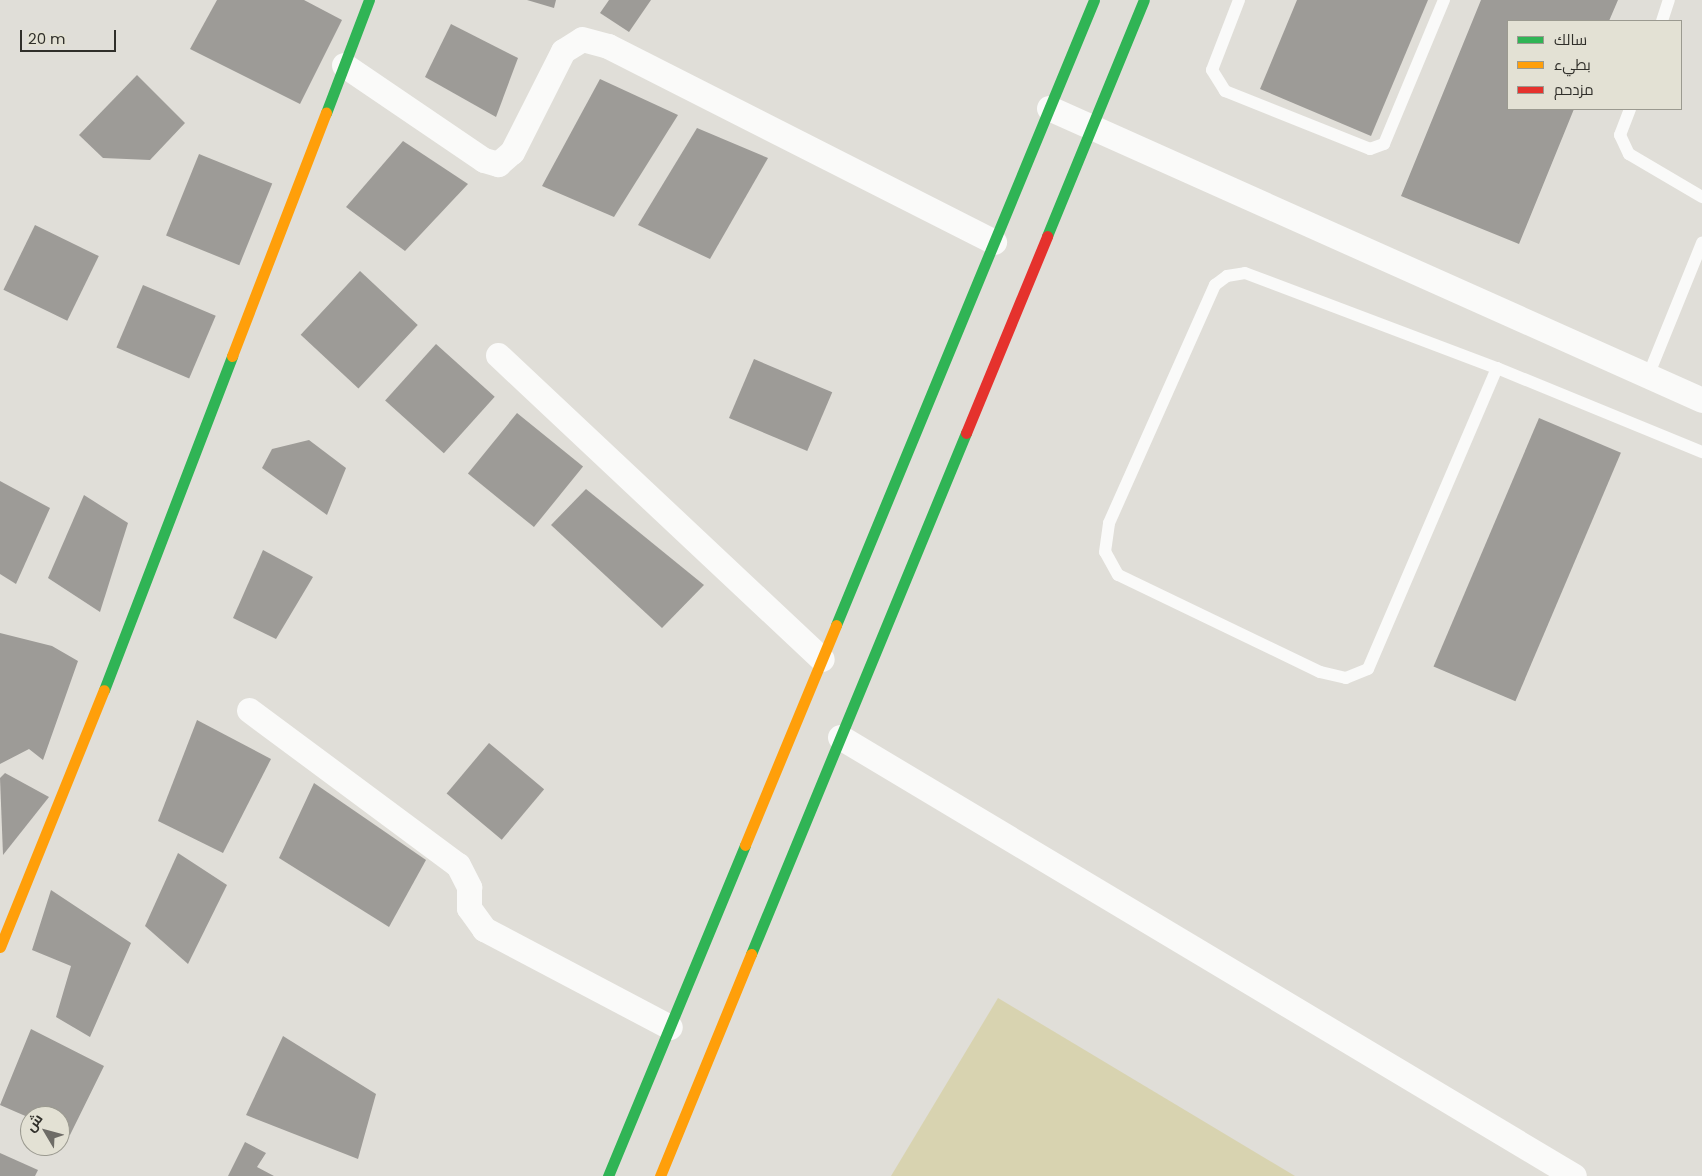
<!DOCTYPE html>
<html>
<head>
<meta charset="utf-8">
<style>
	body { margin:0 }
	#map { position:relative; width:1702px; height:1176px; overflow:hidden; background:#e0ded8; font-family:Poppins,Cairo,sans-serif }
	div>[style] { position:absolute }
	.green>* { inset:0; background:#d8d3b0 }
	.building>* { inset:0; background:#9d9b97; transform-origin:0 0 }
	.lane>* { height:12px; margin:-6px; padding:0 6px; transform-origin:6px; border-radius:6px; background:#fafaf9 }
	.street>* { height:25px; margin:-12.5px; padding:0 12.5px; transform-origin:12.5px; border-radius:12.5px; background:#fafaf9 }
	.fast>* { height:11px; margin:-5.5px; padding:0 5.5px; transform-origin:5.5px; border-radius:5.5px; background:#30b455 }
	.slow>* { height:11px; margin:-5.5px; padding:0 5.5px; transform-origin:5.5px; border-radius:5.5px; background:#ff9f0a }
	.jam>* { height:11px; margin:-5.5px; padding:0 5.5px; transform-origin:5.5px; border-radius:5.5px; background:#e5322d }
	span { translate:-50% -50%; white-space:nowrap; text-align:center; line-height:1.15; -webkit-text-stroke:5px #e3e1d4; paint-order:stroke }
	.legend { position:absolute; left:1507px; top:20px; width:175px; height:90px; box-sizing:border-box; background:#e3e1d4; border:1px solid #9b9a90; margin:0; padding:6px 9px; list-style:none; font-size:15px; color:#302f2a }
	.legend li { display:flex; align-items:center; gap:10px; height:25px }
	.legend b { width:25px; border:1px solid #9b9a90 }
	.north { position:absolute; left:20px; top:1106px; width:50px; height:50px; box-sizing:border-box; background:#e3e1d4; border:1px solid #9b9a90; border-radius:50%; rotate:307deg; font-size:14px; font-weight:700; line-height:20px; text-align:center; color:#302f2a }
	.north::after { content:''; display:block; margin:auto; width:18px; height:22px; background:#6e6c67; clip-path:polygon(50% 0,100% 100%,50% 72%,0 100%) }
	.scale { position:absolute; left:20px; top:30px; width:96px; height:22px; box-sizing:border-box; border:2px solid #302f2a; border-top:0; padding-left:6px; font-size:15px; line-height:18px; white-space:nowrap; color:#302f2a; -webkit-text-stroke:4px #e3e1d4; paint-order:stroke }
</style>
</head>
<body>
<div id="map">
	<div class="green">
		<i style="clip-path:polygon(998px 998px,1295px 1176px,891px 1176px)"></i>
	</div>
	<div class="building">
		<i style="clip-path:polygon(217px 0,304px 0,342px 20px,300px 104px,190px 49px)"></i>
		<i style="clip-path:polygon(527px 0,556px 0,554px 8px)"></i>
		<i style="clip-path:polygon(609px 0,651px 0,629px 32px,600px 13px)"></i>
		<i style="clip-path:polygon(1297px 0,1428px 0,1371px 136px,1260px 89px)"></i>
		<i style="clip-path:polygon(1481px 0,1618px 0,1609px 21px,1508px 21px,1508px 109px,1574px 109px,1519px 244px,1401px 196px)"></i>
		<i style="clip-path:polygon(451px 24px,518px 58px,496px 117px,425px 77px)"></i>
		<i style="clip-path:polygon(137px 75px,185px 123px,150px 160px,103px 158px,79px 135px)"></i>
		<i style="clip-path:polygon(600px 79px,678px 115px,614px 217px,542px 186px)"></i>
		<i style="clip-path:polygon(697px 128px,768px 158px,710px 259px,638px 225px)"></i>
		<i style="clip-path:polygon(403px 141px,468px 184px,405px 251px,346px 207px)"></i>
		<i style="left:199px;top:154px;width:79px;height:88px;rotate:22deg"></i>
		<i style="left:35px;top:225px;width:71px;height:72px;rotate:26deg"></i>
		<i style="left:360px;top:271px;width:79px;height:87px;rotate:43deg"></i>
		<i style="left:143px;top:285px;width:79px;height:68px;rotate:23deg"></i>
		<i style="left:436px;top:344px;width:79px;height:76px;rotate:42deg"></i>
		<i style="left:754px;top:359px;width:85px;height:64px;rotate:23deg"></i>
		<i style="left:517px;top:413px;width:85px;height:78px;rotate:39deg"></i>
		<i style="left:1539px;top:418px;width:89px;height:270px;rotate:23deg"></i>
		<i style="clip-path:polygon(309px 440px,346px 468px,327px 515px,262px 468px,272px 449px)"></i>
		<i style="clip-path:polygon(0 481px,50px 508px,16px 584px,0 574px)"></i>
		<i style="clip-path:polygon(586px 489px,704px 585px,662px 628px,551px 525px)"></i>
		<i style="clip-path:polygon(84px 495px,128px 523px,100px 612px,48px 578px)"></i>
		<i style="clip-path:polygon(263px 550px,313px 577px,276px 639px,233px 618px)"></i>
		<i style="clip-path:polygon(0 633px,52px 646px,78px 661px,43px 760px,29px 749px,0 764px)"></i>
		<i style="clip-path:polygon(197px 720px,271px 759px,223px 853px,158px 821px)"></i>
		<i style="left:489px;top:743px;width:72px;height:66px;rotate:40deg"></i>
		<i style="clip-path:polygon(5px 773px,49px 797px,3px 855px,0 778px)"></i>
		<i style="clip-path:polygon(314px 783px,426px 860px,389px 927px,279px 858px)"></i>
		<i style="clip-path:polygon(178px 853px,227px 885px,188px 964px,145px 926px)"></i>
		<i style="clip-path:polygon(51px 890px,131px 943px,90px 1037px,56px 1017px,71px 966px,32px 950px)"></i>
		<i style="clip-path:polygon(31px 1029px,104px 1066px,70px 1135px,60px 1130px,60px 1116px,30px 1118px,0 1105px)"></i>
		<i style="clip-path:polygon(283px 1036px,376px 1094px,358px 1159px,246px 1115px)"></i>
		<i style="clip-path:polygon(245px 1142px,266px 1153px,257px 1167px,274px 1176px,228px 1176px)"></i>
		<i style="clip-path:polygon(0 1153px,38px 1170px,35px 1176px,0 1176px)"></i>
	</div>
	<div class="lane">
		<i style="left:1239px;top:0;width:75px;rotate:111.1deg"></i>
		<i style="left:1212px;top:70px;width:25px;rotate:58deg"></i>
		<i style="left:1225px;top:91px;width:156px;rotate:21.8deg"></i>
		<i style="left:1370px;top:149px;width:15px;rotate:-20deg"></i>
		<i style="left:1384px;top:144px;width:156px;rotate:-67.4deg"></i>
		<i style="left:1662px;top:21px;width:22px;rotate:-72deg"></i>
		<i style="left:1630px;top:109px;width:28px;rotate:111deg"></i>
		<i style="left:1620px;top:135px;width:21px;rotate:65deg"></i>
		<i style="left:1629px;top:154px;width:85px;rotate:30.5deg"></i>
		<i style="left:1245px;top:273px;width:269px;rotate:20.7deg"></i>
		<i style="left:1497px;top:368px;width:327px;rotate:113.2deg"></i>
		<i style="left:1368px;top:669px;width:24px;rotate:158deg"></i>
		<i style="left:1346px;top:678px;width:27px;rotate:-167deg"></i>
		<i style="left:1320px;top:672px;width:224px;rotate:-154.3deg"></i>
		<i style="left:1118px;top:575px;width:26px;rotate:-119deg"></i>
		<i style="left:1105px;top:552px;width:29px;rotate:-82deg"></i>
		<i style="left:1109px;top:523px;width:261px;rotate:-66deg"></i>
		<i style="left:1215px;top:285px;width:15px;rotate:-37deg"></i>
		<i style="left:1227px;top:276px;width:18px;rotate:-9deg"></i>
		<i style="left:1497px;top:368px;width:222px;rotate:22.3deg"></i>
		<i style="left:1648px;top:376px;width:144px;rotate:-67.9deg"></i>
	</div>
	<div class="street">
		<i style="left:344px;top:65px;width:169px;rotate:34.2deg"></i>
		<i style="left:484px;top:160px;width:15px;rotate:16deg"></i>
		<i style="left:498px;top:164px;width:18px;rotate:-41deg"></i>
		<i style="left:512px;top:152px;width:113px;rotate:-63.2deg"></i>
		<i style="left:563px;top:51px;width:22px;rotate:-32deg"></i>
		<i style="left:582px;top:39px;width:27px;rotate:15deg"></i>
		<i style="left:608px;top:46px;width:433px;rotate:26.9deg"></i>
		<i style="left:1049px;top:108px;width:715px;rotate:24.09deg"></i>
		<i style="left:498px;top:355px;width:444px;rotate:43.2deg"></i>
		<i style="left:249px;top:710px;width:260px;rotate:36.6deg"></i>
		<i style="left:458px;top:865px;width:25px;rotate:63deg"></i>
		<i style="left:469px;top:887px;width:21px;rotate:90deg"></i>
		<i style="left:469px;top:908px;width:26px;rotate:54deg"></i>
		<i style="left:484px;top:929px;width:210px;rotate:27.8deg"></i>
		<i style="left:840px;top:737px;width:855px;rotate:30.88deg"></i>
	</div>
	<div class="fast">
		<i style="left:326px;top:113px;width:121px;rotate:-69.2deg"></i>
		<i style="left:1047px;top:236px;width:255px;rotate:-67.7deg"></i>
		<i style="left:836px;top:625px;width:676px;rotate:-67.57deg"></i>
		<i style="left:104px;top:690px;width:358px;rotate:-69deg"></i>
		<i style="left:751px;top:954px;width:564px;rotate:-67.58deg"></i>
		<i style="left:608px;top:1176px;width:358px;rotate:-67.5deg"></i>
	</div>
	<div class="slow">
		<i style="left:232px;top:356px;width:261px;rotate:-68.9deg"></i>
		<i style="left:745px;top:845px;width:238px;rotate:-67.5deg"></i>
		<i style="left:0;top:947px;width:277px;rotate:-68deg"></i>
		<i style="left:660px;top:1176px;width:240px;rotate:-67.7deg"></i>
	</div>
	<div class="jam">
		<i style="left:966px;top:433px;width:213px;rotate:-67.6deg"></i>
	</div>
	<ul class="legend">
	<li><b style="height:6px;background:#30b455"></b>سالك</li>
	<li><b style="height:6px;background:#ff9f0a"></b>بطيء</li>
	<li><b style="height:6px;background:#e5322d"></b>مزدحم</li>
	</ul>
	<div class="north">ش</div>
	<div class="scale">20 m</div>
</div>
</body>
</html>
